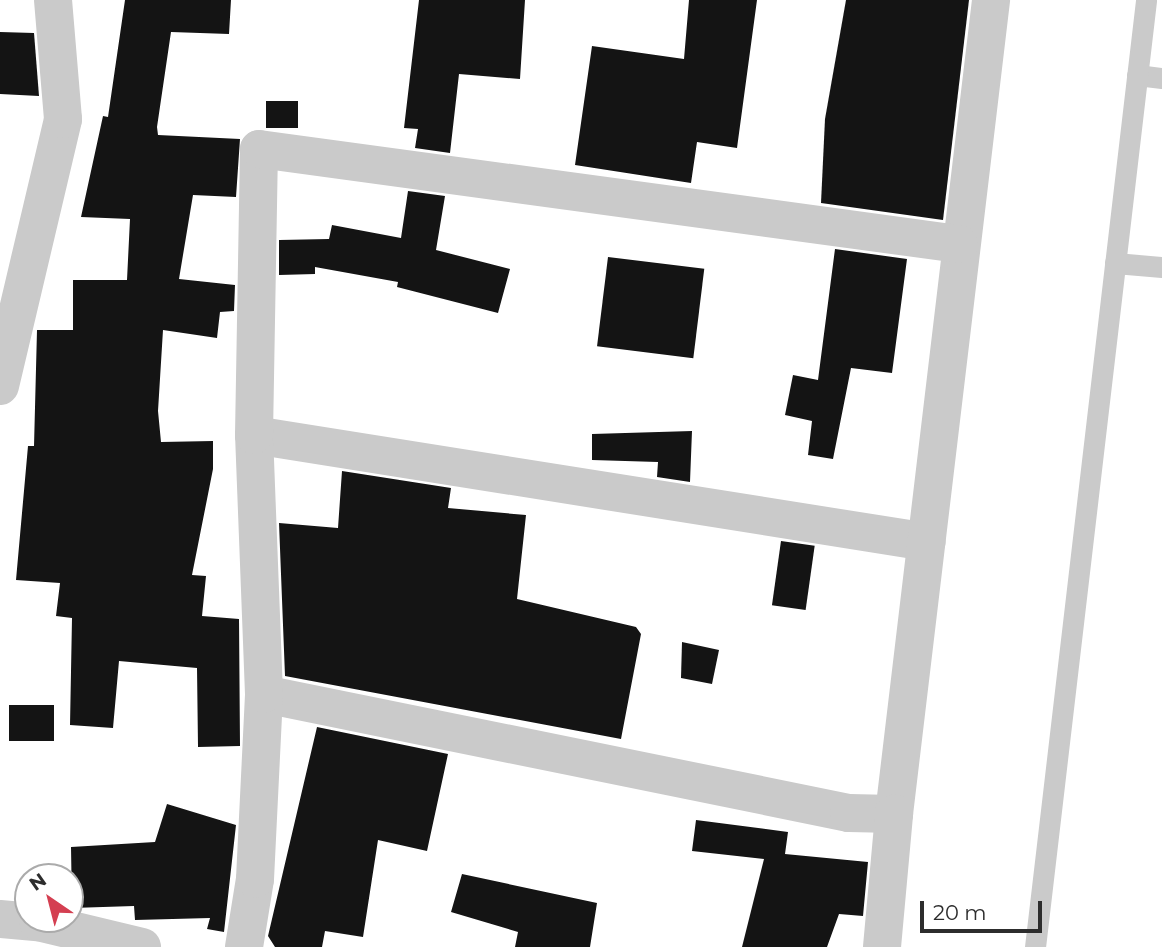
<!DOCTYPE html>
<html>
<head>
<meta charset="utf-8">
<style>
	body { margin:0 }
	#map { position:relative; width:1162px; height:947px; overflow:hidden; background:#fff; font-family:Montserrat,sans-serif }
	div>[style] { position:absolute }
	.building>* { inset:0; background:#141414; transform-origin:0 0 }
	.service>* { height:21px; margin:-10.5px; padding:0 10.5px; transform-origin:10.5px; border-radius:10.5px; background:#cacaca }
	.minor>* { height:38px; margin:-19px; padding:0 19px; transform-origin:19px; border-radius:19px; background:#cacaca }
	span { translate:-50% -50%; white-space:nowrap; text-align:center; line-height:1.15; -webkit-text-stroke:7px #fff; paint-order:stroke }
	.north { position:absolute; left:14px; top:863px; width:70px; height:70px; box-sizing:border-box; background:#fff; border:2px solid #ababab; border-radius:50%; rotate:325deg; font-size:19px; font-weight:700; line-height:28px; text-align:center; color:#2d2d2d }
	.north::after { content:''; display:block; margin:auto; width:24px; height:32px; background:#d43f51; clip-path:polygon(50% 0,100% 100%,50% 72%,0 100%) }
	.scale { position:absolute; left:920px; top:901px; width:122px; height:32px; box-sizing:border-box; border:4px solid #2d2d2d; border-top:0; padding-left:9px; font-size:21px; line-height:24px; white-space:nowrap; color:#2d2d2d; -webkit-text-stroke:5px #fff; paint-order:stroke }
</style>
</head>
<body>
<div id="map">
	<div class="building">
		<i style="clip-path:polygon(125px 0,231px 0,229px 34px,171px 32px,157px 127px,158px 135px,240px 139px,236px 197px,193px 195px,179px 279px,235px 285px,234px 311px,220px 312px,217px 338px,163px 330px,158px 411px,161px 442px,213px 441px,213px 469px,192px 575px,206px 576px,202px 616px,239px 619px,240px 746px,198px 747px,197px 668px,119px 661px,113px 728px,70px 725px,72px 618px,56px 616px,60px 583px,16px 580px,28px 446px,34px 446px,37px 330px,73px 330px,73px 280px,127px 280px,130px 219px,81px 217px,103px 116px,108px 117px)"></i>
		<i style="clip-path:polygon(419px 0,525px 0,520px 79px,459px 74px,450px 153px,415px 148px,418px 129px,404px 128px)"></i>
		<i style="clip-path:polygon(689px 0,757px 0,737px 148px,697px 142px,691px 183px,575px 165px,592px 46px,684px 59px)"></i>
		<i style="clip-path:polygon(846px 0,969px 0,943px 220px,821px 203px,825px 119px)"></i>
		<i style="clip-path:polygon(0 32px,34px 33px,39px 96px,0 94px)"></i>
		<i style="left:266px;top:101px;width:32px;height:27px"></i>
		<i style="clip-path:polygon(408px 191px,445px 196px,436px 250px,510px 269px,498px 313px,397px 287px,398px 282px,315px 267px,315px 274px,279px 275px,279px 240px,329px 239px,332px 225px,401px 238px)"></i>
		<i style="clip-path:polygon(835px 249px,907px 259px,892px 373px,851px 368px,833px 459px,808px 455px,812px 421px,785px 415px,793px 375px,818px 380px)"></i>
		<i style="left:608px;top:257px;width:97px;height:90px;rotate:7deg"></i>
		<i style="clip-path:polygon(692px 431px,690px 482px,657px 477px,658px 462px,592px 460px,592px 434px)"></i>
		<i style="clip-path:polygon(342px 471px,451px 488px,448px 508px,526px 515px,517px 599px,636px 627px,641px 634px,621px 739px,285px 676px,279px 523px,338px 528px)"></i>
		<i style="left:781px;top:541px;width:34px;height:65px;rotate:8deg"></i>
		<i style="clip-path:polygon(682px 642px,719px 650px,712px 684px,681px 678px)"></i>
		<i style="left:54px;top:705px;width:36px;height:45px;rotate:90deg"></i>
		<i style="clip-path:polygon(317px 727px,448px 754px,427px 851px,378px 840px,363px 937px,325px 931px,322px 947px,275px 947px,268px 936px)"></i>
		<i style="clip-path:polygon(167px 804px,236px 825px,224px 932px,207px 929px,210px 918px,135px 920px,134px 906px,72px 908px,71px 847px,155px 842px)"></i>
		<i style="clip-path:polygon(696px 820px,788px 832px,785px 854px,868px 862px,863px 916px,839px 914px,827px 947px,742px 947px,764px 859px,692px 851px)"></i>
		<i style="clip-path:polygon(462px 874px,597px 903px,590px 947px,515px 947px,518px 932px,451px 912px)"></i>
	</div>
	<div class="service">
		<i style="left:1137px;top:75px;width:25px;rotate:7deg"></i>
		<i style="left:1115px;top:263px;width:47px;rotate:4.9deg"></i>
		<i style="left:1035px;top:947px;width:953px;rotate:-83.31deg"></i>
	</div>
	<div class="minor">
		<i style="left:0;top:386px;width:274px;rotate:-76.7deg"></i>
		<i style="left:63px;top:119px;width:119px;rotate:-94.8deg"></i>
		<i style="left:254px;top:435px;width:681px;rotate:9.03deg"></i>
		<i style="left:264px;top:694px;width:597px;rotate:11.5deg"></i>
		<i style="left:849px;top:813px;width:45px;rotate:1.3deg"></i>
		<i style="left:894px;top:814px;width:820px;rotate:-83.2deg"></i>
		<i style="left:0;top:919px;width:38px;rotate:5deg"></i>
		<i style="left:38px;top:922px;width:107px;rotate:13.5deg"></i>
		<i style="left:244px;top:947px;width:69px;rotate:-80.8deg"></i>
		<i style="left:255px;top:879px;width:185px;rotate:-87.2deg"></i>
		<i style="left:264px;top:694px;width:259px;rotate:-92.2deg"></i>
		<i style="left:254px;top:435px;width:286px;rotate:-89deg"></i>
		<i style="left:259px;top:149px;width:706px;rotate:7.73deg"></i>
		<i style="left:882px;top:947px;width:134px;rotate:-84.8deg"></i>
	</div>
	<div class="north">N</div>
	<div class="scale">20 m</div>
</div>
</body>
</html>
